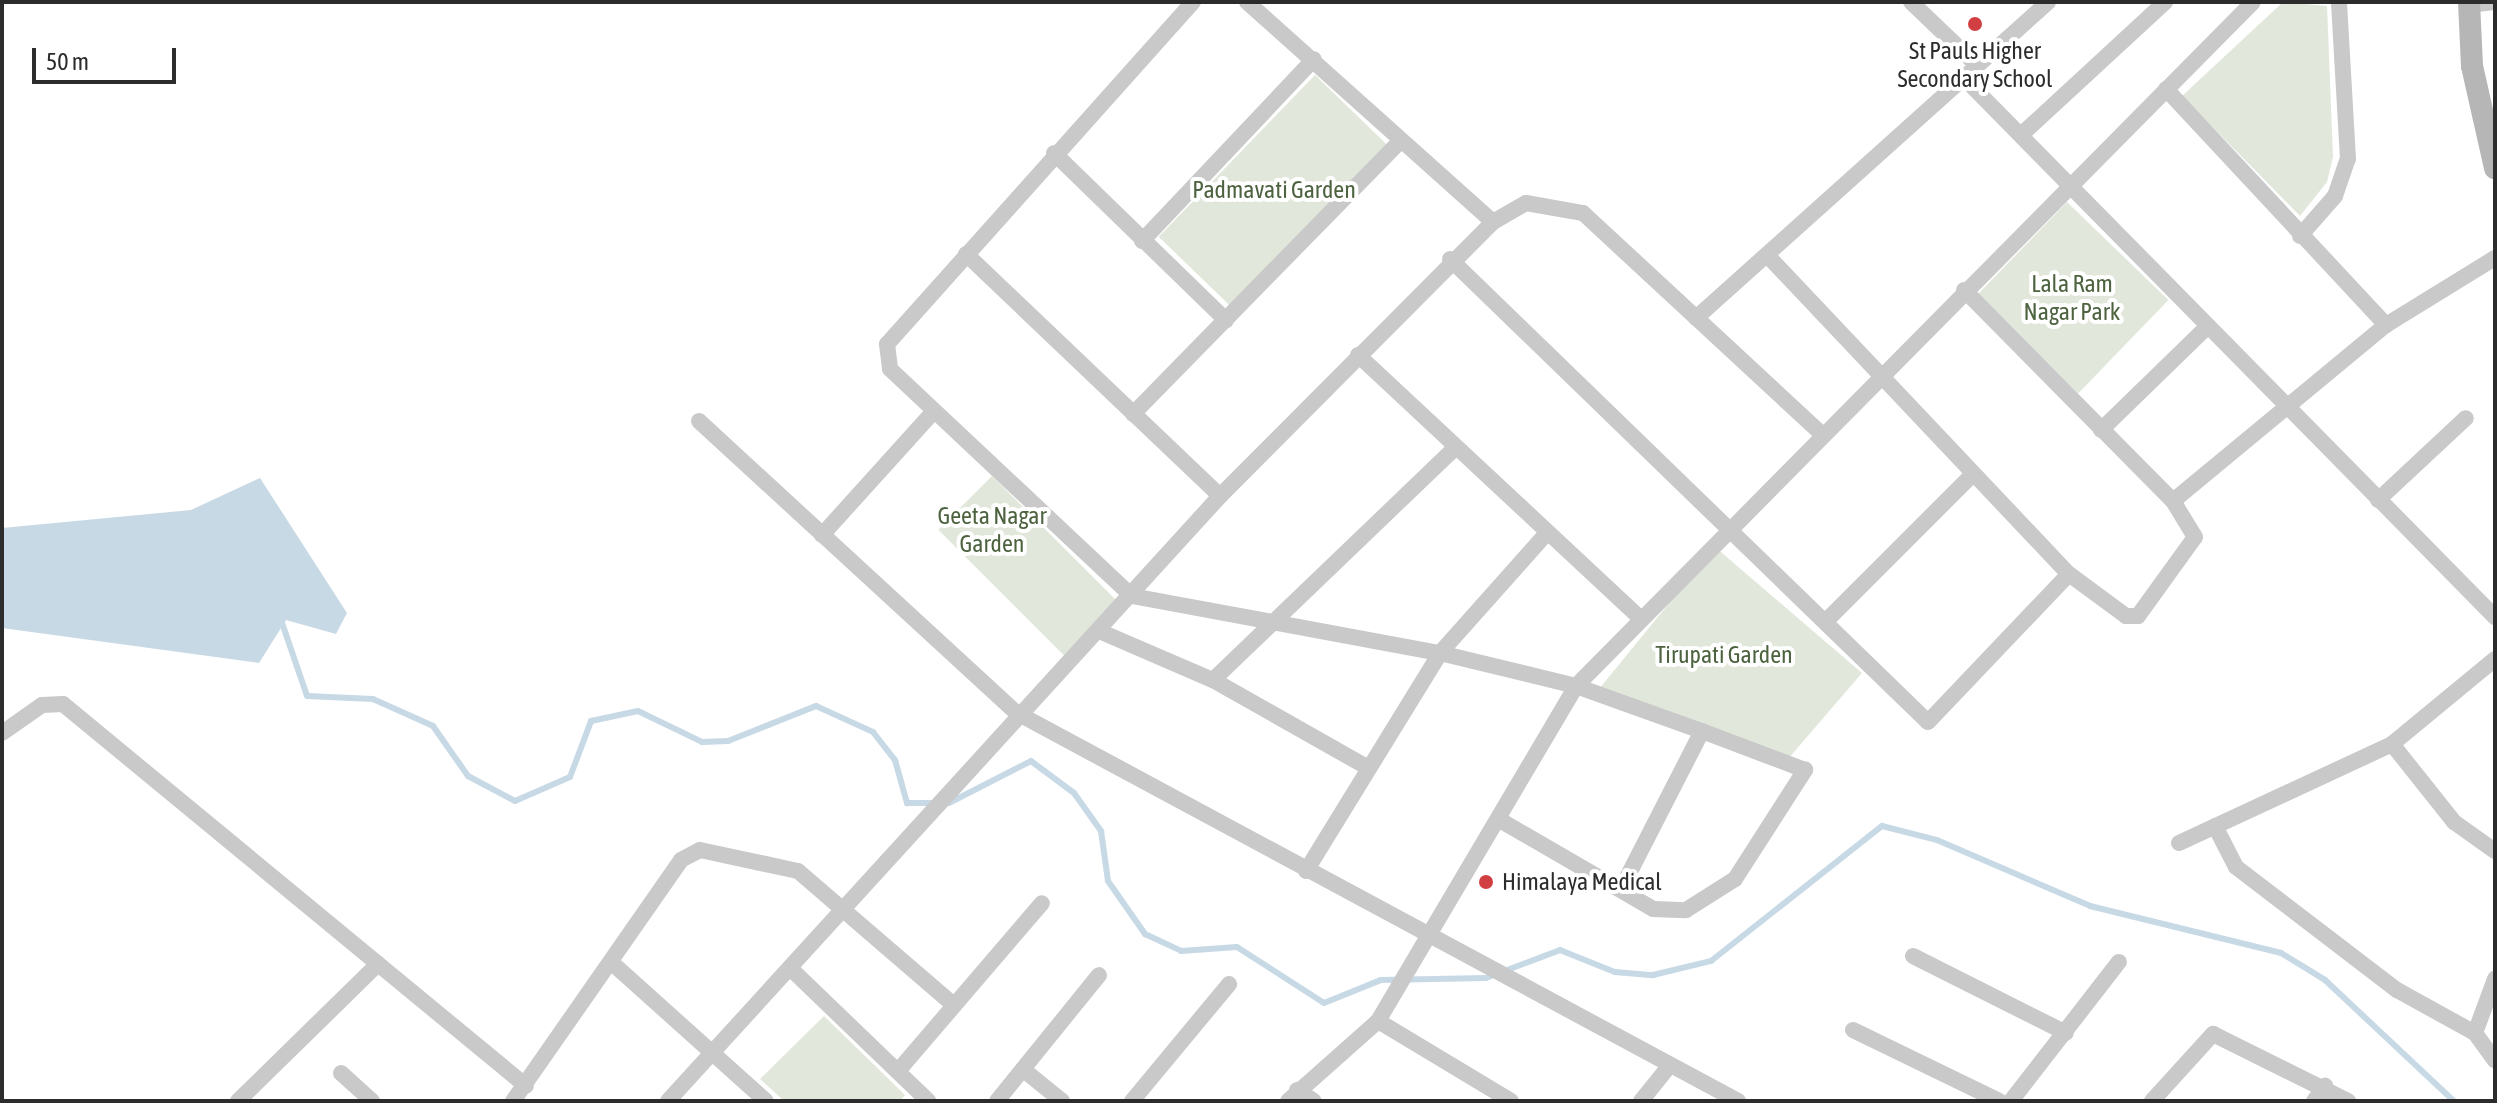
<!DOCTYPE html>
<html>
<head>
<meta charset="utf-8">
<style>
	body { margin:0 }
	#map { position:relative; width:2497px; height:1103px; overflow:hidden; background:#fff; font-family:"Asap Condensed",sans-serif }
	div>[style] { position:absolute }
	.green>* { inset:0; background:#e1e8db; transform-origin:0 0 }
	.water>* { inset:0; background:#c8d9e6 }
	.stream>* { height:6px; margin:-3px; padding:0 3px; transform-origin:3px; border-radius:3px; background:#c8d9e6 }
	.street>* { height:16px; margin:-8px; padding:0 8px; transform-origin:8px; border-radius:8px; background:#c9c9c9 }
	.secondary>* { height:22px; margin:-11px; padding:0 11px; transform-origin:11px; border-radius:11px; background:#b6b6b6 }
	.dots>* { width:22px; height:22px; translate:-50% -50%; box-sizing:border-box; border:4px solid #fff; border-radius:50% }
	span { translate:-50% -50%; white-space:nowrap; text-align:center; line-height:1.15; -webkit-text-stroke:8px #fff; paint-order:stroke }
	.poi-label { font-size:24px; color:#2c2c2c }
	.left { translate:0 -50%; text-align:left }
	.park-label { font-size:24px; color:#4d623f }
	.frame { position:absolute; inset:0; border:4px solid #2c2c2c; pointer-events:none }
	.scale { position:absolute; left:32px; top:48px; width:144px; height:36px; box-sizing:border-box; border:4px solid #2c2c2c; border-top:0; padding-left:10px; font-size:24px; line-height:28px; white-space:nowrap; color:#2c2c2c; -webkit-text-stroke:6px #fff; paint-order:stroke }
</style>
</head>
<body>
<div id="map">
	<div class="green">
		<i style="clip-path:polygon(2283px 2px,2327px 6px,2333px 157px,2327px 182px,2300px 216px,2182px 96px)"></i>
		<i style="left:1315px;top:75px;width:100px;height:225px;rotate:44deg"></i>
		<i style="left:2067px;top:202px;width:141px;height:130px;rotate:44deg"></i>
		<i style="left:992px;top:476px;width:181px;height:76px;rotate:45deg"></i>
		<i style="clip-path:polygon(1715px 547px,1862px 673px,1788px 759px,1599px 689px)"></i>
		<i style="clip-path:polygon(824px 1016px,905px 1095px,900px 1101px,784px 1101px,760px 1079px)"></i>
	</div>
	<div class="water">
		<i style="clip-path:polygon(260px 478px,347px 613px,336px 634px,286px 620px,259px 663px,2px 628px,2px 528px,191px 510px)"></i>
	</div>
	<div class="stream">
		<i style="left:280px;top:617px;width:83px;rotate:71.1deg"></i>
		<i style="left:307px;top:696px;width:66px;rotate:2.6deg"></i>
		<i style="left:373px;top:699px;width:66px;rotate:24.2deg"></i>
		<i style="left:433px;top:726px;width:61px;rotate:55deg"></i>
		<i style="left:468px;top:776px;width:53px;rotate:28deg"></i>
		<i style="left:515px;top:801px;width:60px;rotate:-23.6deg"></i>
		<i style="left:570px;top:777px;width:60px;rotate:-69.4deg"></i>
		<i style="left:591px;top:721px;width:48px;rotate:-12deg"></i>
		<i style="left:638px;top:711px;width:71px;rotate:25.8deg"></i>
		<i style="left:702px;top:742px;width:26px;rotate:-2deg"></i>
		<i style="left:728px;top:741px;width:95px;rotate:-21.7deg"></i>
		<i style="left:816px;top:706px;width:63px;rotate:24.5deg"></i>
		<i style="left:873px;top:732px;width:36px;rotate:52deg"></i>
		<i style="left:895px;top:760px;width:45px;rotate:74.4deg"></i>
		<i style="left:907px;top:803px;width:30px"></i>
		<i style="left:949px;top:803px;width:92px;rotate:-27.1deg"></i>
		<i style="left:1031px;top:761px;width:54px;rotate:36.7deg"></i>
		<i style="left:1074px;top:793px;width:47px;rotate:54.6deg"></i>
		<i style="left:1101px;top:831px;width:50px;rotate:82deg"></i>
		<i style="left:1108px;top:881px;width:65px;rotate:55.1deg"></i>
		<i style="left:1145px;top:934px;width:40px;rotate:25deg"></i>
		<i style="left:1181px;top:951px;width:56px;rotate:-4.1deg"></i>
		<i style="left:1237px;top:947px;width:103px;rotate:32.8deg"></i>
		<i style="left:1324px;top:1003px;width:61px;rotate:-22deg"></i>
		<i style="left:1381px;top:980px;width:105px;rotate:-1.1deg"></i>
		<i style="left:1486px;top:978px;width:79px;rotate:-20.7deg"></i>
		<i style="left:1560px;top:950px;width:59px;rotate:21.8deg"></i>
		<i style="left:1615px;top:972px;width:38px;rotate:5deg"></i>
		<i style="left:1653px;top:975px;width:60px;rotate:-13.6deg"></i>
		<i style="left:1711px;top:961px;width:218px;rotate:-38.3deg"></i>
		<i style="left:1882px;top:826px;width:57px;rotate:14.3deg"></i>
		<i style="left:1937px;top:840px;width:167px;rotate:23.3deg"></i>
		<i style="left:2090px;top:906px;width:197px;rotate:13.8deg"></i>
		<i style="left:2281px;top:953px;width:52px;rotate:31.5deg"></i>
		<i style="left:2325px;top:980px;width:177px;rotate:43.2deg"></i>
	</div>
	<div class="street">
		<i style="left:1193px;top:2px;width:459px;rotate:131.8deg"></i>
		<i style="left:887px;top:344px;width:25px;rotate:83deg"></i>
		<i style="left:890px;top:369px;width:332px;rotate:43.2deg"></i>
		<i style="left:1132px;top:596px;width:313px;rotate:10.5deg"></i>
		<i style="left:1440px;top:653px;width:140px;rotate:13.6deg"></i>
		<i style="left:1576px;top:686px;width:134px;rotate:19.7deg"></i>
		<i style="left:1247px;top:2px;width:330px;rotate:41.8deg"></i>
		<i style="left:1911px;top:2px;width:91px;rotate:43.7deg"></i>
		<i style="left:2469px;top:5px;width:23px;rotate:-7deg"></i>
		<i style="left:1964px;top:78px;width:757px;rotate:45.43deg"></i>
		<i style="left:2166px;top:89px;width:323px;rotate:47deg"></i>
		<i style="left:2021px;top:135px;width:196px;rotate:-42.7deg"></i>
		<i style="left:1054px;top:153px;width:240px;rotate:44.2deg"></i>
		<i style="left:2300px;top:236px;width:53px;rotate:-48.8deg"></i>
		<i style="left:2335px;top:196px;width:39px;rotate:-71deg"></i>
		<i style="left:2348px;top:159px;width:157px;rotate:-93.3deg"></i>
		<i style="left:1142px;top:241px;width:250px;rotate:-46.6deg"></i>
		<i style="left:966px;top:254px;width:351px;rotate:43.6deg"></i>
		<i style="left:1767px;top:255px;width:439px;rotate:46.6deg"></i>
		<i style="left:2069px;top:574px;width:71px;rotate:36.4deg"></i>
		<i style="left:2126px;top:616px;width:12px"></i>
		<i style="left:2138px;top:616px;width:97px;rotate:-54.2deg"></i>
		<i style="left:2195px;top:537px;width:42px;rotate:-121.4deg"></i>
		<i style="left:2173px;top:501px;width:297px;rotate:-134.7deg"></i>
		<i style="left:1450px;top:259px;width:665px;rotate:44.09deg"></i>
		<i style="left:1928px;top:722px;width:204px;rotate:-46.4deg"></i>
		<i style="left:1696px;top:318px;width:473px;rotate:-41.9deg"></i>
		<i style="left:1358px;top:355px;width:386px;rotate:43deg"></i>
		<i style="left:1133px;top:414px;width:382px;rotate:-45.6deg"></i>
		<i style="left:699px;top:421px;width:432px;rotate:42.6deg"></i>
		<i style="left:1017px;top:713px;width:819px;rotate:28.29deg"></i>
		<i style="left:2101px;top:430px;width:146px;rotate:-44.2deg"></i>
		<i style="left:2378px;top:500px;width:120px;rotate:-43deg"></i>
		<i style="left:2173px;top:501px;width:276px;rotate:-39.6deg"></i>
		<i style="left:2386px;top:325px;width:128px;rotate:-31.6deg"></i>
		<i style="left:822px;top:535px;width:167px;rotate:-47.9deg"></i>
		<i style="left:1825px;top:622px;width:206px;rotate:-45deg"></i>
		<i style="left:1099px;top:631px;width:124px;rotate:23.3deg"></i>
		<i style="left:1213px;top:680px;width:177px;rotate:29.5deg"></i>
		<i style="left:1213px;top:680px;width:335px;rotate:-43.8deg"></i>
		<i style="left:2px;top:733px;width:49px;rotate:-35deg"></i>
		<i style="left:42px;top:705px;width:21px;rotate:-3deg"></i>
		<i style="left:63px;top:704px;width:600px;rotate:39.52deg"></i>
		<i style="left:2392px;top:744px;width:100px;rotate:51.5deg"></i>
		<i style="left:2454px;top:822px;width:50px;rotate:35.3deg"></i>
		<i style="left:1498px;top:819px;width:179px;rotate:30.1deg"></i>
		<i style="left:1653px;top:909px;width:33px;rotate:2deg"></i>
		<i style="left:1686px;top:910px;width:58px;rotate:-32.3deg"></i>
		<i style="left:1735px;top:879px;width:130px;rotate:-57.3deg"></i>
		<i style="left:1805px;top:770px;width:110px;rotate:-159.3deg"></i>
		<i style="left:1702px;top:731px;width:178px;rotate:117.1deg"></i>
		<i style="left:2215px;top:826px;width:46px;rotate:62.9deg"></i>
		<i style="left:2236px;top:867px;width:203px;rotate:37.4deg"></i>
		<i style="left:2397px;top:990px;width:89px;rotate:28.9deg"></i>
		<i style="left:2475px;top:1033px;width:58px;rotate:-69.7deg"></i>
		<i style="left:2179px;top:843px;width:235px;rotate:-24.9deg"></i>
		<i style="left:2392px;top:744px;width:134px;rotate:-39.5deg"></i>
		<i style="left:1306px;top:871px;width:256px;rotate:-58.4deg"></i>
		<i style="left:1440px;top:653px;width:159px;rotate:-48.3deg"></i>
		<i style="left:1913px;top:956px;width:171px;rotate:26.7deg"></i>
		<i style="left:611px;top:962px;width:208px;rotate:41.9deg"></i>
		<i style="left:790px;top:968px;width:192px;rotate:43.9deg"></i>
		<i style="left:1378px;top:1021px;width:155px;rotate:31deg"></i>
		<i style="left:1853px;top:1030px;width:162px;rotate:25.9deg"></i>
		<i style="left:2475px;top:1033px;width:34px;rotate:54deg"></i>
		<i style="left:898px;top:1071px;width:221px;rotate:-49.4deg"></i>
		<i style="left:1025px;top:1071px;width:48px;rotate:39deg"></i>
		<i style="left:341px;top:1073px;width:42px;rotate:42.1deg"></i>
		<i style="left:1297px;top:1090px;width:20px;rotate:33deg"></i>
		<i style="left:238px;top:1101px;width:196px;rotate:-44.4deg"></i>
		<i style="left:513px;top:1101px;width:294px;rotate:-55.1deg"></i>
		<i style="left:681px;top:860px;width:21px;rotate:-28deg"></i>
		<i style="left:700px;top:850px;width:100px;rotate:12.1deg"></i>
		<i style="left:798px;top:871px;width:206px;rotate:40.7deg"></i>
		<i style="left:668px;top:1101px;width:819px;rotate:-47.62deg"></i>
		<i style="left:1220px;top:496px;width:387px;rotate:-45.1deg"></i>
		<i style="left:1493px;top:222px;width:38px;rotate:-30deg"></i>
		<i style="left:1526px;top:203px;width:58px;rotate:10deg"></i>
		<i style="left:1583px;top:213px;width:326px;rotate:42.8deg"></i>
		<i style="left:997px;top:1101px;width:162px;rotate:-51deg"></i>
		<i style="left:1132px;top:1101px;width:152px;rotate:-50.3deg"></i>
		<i style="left:1288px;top:1101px;width:120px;rotate:-41.6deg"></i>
		<i style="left:1378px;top:1021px;width:389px;rotate:-59.4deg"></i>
		<i style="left:1576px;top:686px;width:962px;rotate:-45.29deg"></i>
		<i style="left:1641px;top:1101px;width:46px;rotate:-51.1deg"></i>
		<i style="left:2011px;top:1101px;width:176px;rotate:-52.2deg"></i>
		<i style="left:2152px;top:1101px;width:91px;rotate:-47.7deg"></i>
		<i style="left:2213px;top:1034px;width:151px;rotate:26.4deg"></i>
		<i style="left:2314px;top:1101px;width:19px;rotate:-54deg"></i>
	</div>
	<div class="secondary">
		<i style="left:2469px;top:2px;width:64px;rotate:87.3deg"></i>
		<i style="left:2472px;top:66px;width:105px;rotate:77.3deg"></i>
	</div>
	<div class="dots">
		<i style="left:1975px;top:24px;background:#d13f42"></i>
		<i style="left:1486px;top:882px;background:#d13f42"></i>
	</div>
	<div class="poi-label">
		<span style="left:1975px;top:65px">St Pauls Higher<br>Secondary School</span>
		<span class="left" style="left:1502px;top:882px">Himalaya Medical</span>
	</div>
	<div class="park-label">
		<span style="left:1274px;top:190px">Padmavati Garden</span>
		<span style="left:2072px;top:298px">Lala Ram<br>Nagar Park</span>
		<span style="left:992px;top:530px">Geeta Nagar<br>Garden</span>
		<span style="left:1724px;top:655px">Tirupati Garden</span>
	</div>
	<div class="frame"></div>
	<div class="scale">50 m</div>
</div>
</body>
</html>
